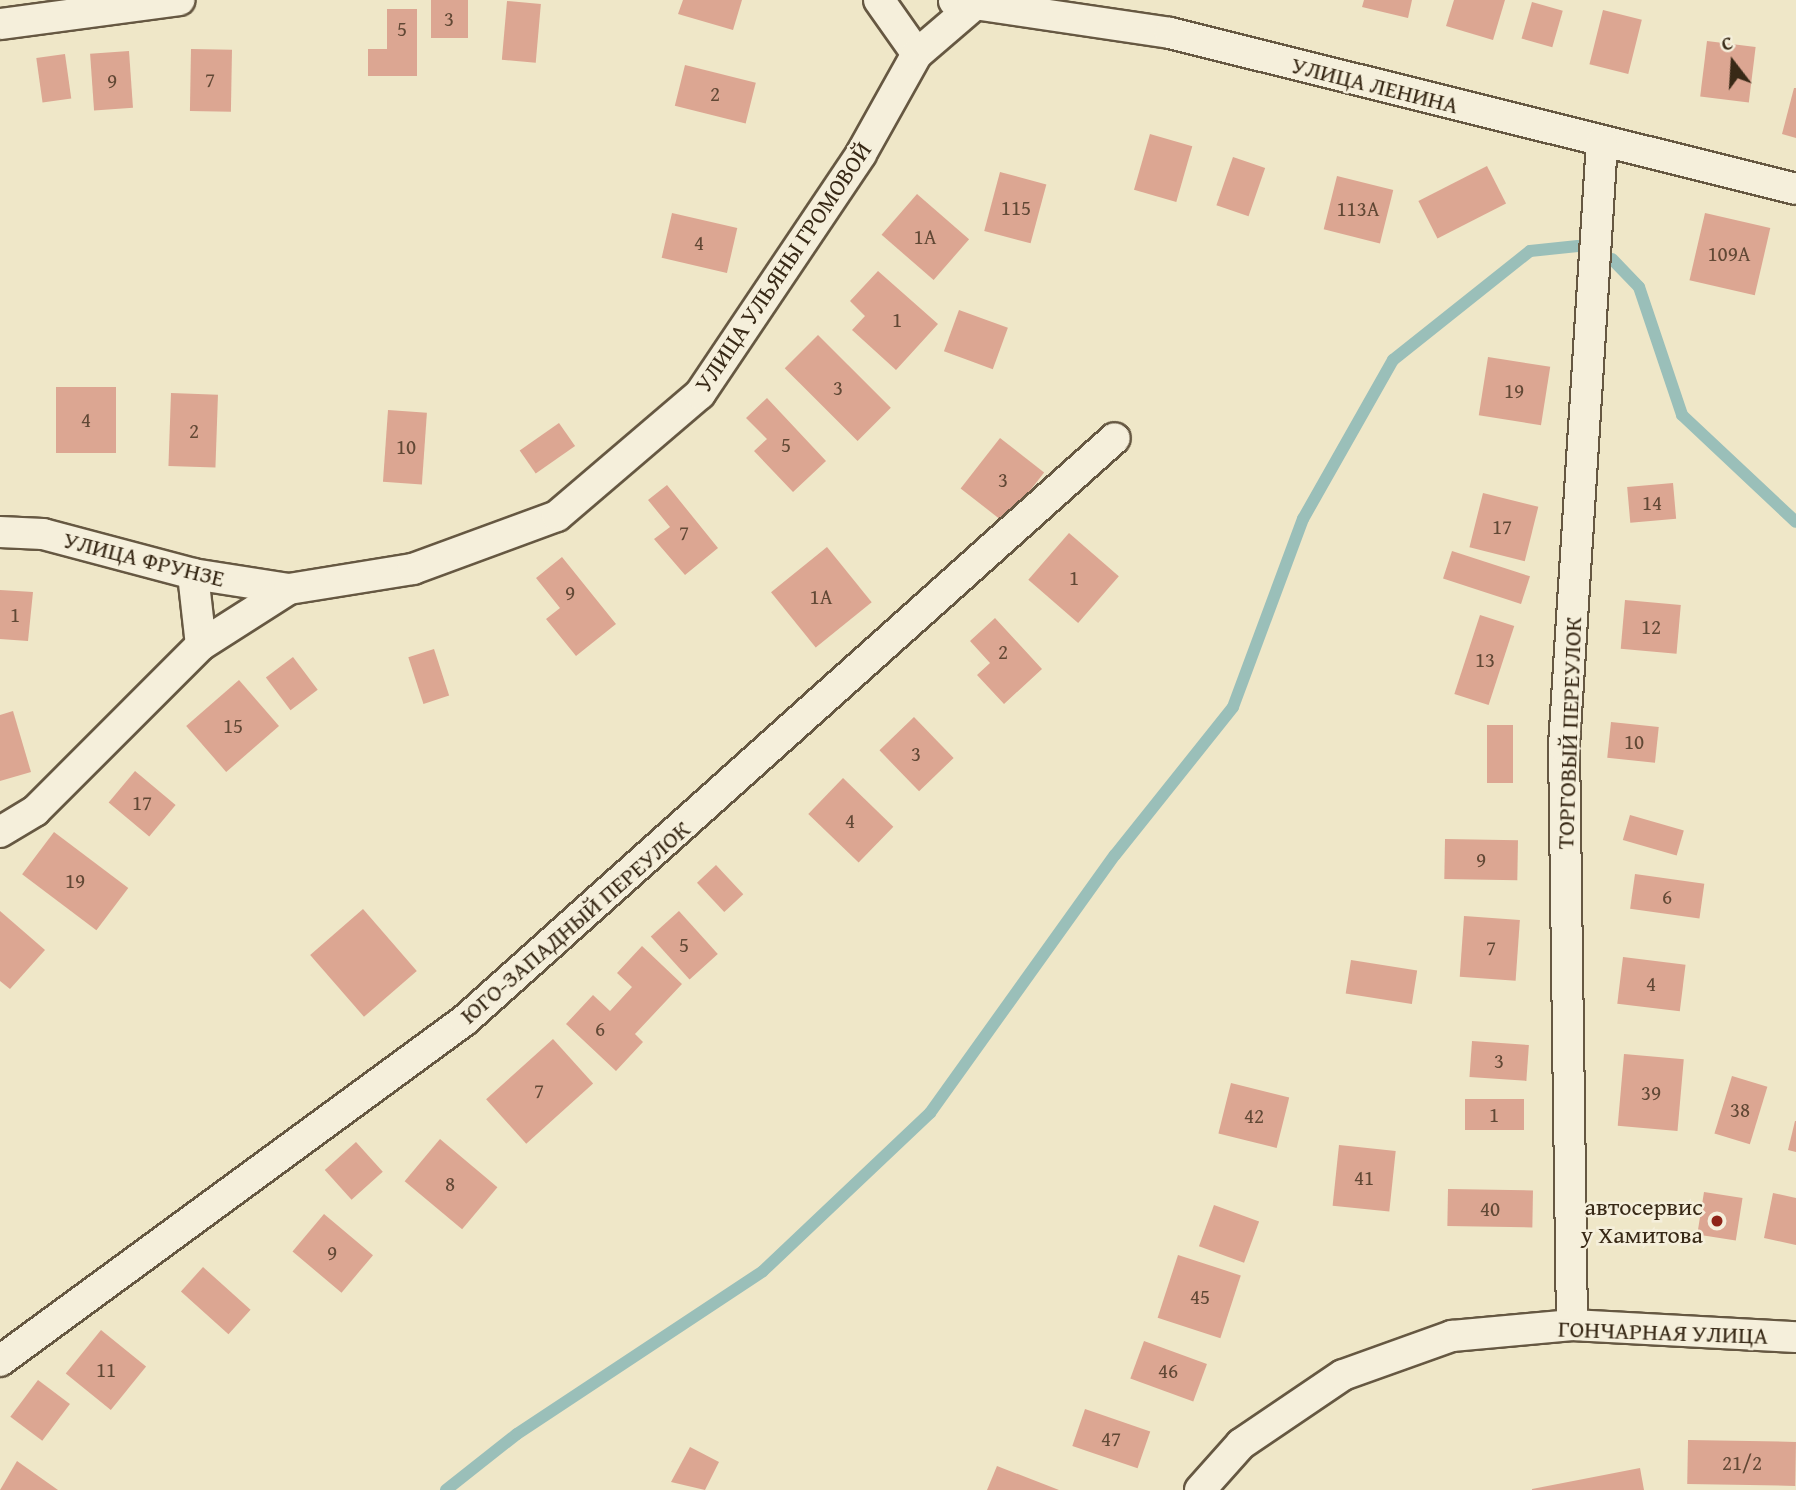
<!DOCTYPE html>
<html>
<head>
<meta charset="utf-8">
<style>
	body { margin:0 }
	#map { position:relative; width:1796px; height:1490px; overflow:hidden; background:#efe7c8; font-family:"Gentium Book Plus",serif }
	div>[style] { position:absolute }
	.stream>* { height:12px; margin:-6px; padding:0 6px; transform-origin:6px; border-radius:6px; background:#9abfb9 }
	.building>* { inset:0; background:#dca692; transform-origin:0 0 }
	.roads { filter:drop-shadow(2px 0 #665842) drop-shadow(-2px 0 #665842) drop-shadow(0 2px #665842) drop-shadow(0 -2px #665842) }
	.street>* { height:30px; margin:-15px; padding:0 15px; transform-origin:15px; border-radius:15px; background:#f5efdb }
	.dots>* { width:19px; height:19px; translate:-50% -50%; box-sizing:border-box; border:4px solid #f5efdb; border-radius:50% }
	span { translate:-50% -50%; white-space:nowrap; text-align:center; line-height:1.15; -webkit-text-stroke:5px #f5efdb; paint-order:stroke }
	.number-label { font-size:21px; color:#614835 }
	.number-label span { -webkit-text-stroke-width:0 }
	.street-label { font-size:24px; color:#382916 }
	.poi-label { font-size:24px; color:#382916 }
	.right { translate:-100% -50%; text-align:right }
	.north { position:absolute; left:1698px; top:28px; width:70px; height:70px; -webkit-text-stroke:5px #f5efdb; paint-order:stroke; rotate:343deg; font-size:19px; font-weight:700; line-height:28px; text-align:center; color:#382916 }
	.north::after { content:''; display:block; margin:auto; width:24px; height:32px; background:#382916; clip-path:polygon(50% 0,100% 100%,50% 72%,0 100%) }
</style>
</head>
<body>
<div id="map">
	<div class="stream">
		<i style="left:1612px;top:259px;width:39px;rotate:46deg"></i>
		<i style="left:1639px;top:287px;width:135px;rotate:71.4deg"></i>
		<i style="left:1682px;top:415px;width:156px;rotate:43.2deg"></i>
		<i style="left:446px;top:1490px;width:90px;rotate:-38.3deg"></i>
		<i style="left:517px;top:1434px;width:295px;rotate:-33.5deg"></i>
		<i style="left:763px;top:1271px;width:230px;rotate:-43.4deg"></i>
		<i style="left:930px;top:1113px;width:317px;rotate:-54.4deg"></i>
		<i style="left:1115px;top:855px;width:189px;rotate:-51.4deg"></i>
		<i style="left:1233px;top:707px;width:201px;rotate:-69.6deg"></i>
		<i style="left:1303px;top:519px;width:183px;rotate:-60.5deg"></i>
		<i style="left:1393px;top:360px;width:175px;rotate:-38.5deg"></i>
		<i style="left:1530px;top:251px;width:48px;rotate:-5.9deg"></i>
	</div>
	<div class="building">
		<i style="left:431px;top:0;width:37px;height:38px"></i>
		<i style="clip-path:polygon(683px 0,742px 0,733px 30px,678px 14px)"></i>
		<i style="clip-path:polygon(1364px 0,1412px 0,1408px 18px,1362px 7px)"></i>
		<i style="clip-path:polygon(1454px 0,1505px 0,1493px 40px,1446px 26px)"></i>
		<i style="left:507px;top:1px;width:34px;height:59px;rotate:5deg"></i>
		<i style="left:1532px;top:2px;width:32px;height:38px;rotate:16deg"></i>
		<i style="clip-path:polygon(387px 9px,417px 9px,417px 76px,368px 76px,368px 49px,387px 49px)"></i>
		<i style="left:1603px;top:10px;width:40px;height:56px;rotate:14deg"></i>
		<i style="left:1707px;top:41px;width:49px;height:56px;rotate:7deg"></i>
		<i style="left:191px;top:49px;width:41px;height:62px;rotate:1deg"></i>
		<i style="left:129px;top:51px;width:57px;height:39px;rotate:86deg"></i>
		<i style="left:65px;top:54px;width:45px;height:29px;rotate:82deg"></i>
		<i style="left:685px;top:65px;width:73px;height:42px;rotate:14deg"></i>
		<i style="clip-path:polygon(1794px 88px,1796px 88px,1796px 138px,1782px 134px)"></i>
		<i style="left:1150px;top:134px;width:44px;height:58px;rotate:16deg"></i>
		<i style="left:1233px;top:157px;width:34px;height:51px;rotate:19deg"></i>
		<i style="left:1487px;top:166px;width:42px;height:77px;rotate:63deg"></i>
		<i style="left:1000px;top:172px;width:48px;height:61px;rotate:15deg"></i>
		<i style="left:1337px;top:176px;width:58px;height:55px;rotate:14deg"></i>
		<i style="left:917px;top:194px;width:69px;height:54px;rotate:41deg"></i>
		<i style="left:672px;top:213px;width:67px;height:46px;rotate:13deg"></i>
		<i style="left:1705px;top:213px;width:67px;height:69px;rotate:13deg"></i>
		<i style="clip-path:polygon(878px 271px,938px 324px,896px 370px,852px 330px,865px 316px,850px 301px)"></i>
		<i style="left:959px;top:310px;width:52px;height:44px;rotate:20deg"></i>
		<i style="left:818px;top:335px;width:103px;height:47px;rotate:45deg"></i>
		<i style="left:1488px;top:357px;width:63px;height:59px;rotate:9deg"></i>
		<i style="left:56px;top:387px;width:60px;height:66px"></i>
		<i style="left:171px;top:393px;width:47px;height:73px;rotate:2deg"></i>
		<i style="clip-path:polygon(767px 398px,826px 461px,793px 492px,754px 451px,767px 439px,746px 418px)"></i>
		<i style="left:388px;top:410px;width:39px;height:72px;rotate:4deg"></i>
		<i style="left:559px;top:423px;width:28px;height:48px;rotate:55deg"></i>
		<i style="left:1000px;top:438px;width:56px;height:64px;rotate:38deg"></i>
		<i style="left:1673px;top:483px;width:36px;height:46px;rotate:85deg"></i>
		<i style="clip-path:polygon(667px 485px,718px 548px,685px 575px,654px 539px,670px 527px,648px 500px)"></i>
		<i style="left:1483px;top:493px;width:57px;height:56px;rotate:14deg"></i>
		<i style="left:1069px;top:533px;width:66px;height:62px;rotate:41deg"></i>
		<i style="left:827px;top:547px;width:71px;height:72px;rotate:51deg"></i>
		<i style="left:1452px;top:551px;width:82px;height:29px;rotate:18deg"></i>
		<i style="clip-path:polygon(562px 557px,616px 624px,576px 656px,546px 619px,560px 608px,536px 578px)"></i>
		<i style="clip-path:polygon(0 590px,33px 592px,28px 641px,0 639px)"></i>
		<i style="left:1625px;top:600px;width:56px;height:49px;rotate:5deg"></i>
		<i style="left:1480px;top:615px;width:36px;height:83px;rotate:18deg"></i>
		<i style="clip-path:polygon(995px 618px,1042px 669px,1004px 704px,977px 675px,990px 663px,970px 641px)"></i>
		<i style="left:434px;top:649px;width:49px;height:27px;rotate:72deg"></i>
		<i style="left:293px;top:657px;width:41px;height:34px;rotate:53deg"></i>
		<i style="left:239px;top:680px;width:61px;height:70px;rotate:49deg"></i>
		<i style="clip-path:polygon(13px 711px,31px 772px,0 781px,0 715px)"></i>
		<i style="left:914px;top:717px;width:57px;height:48px;rotate:46deg"></i>
		<i style="left:1611px;top:722px;width:48px;height:36px;rotate:6deg"></i>
		<i style="left:1487px;top:725px;width:26px;height:58px"></i>
		<i style="left:135px;top:771px;width:53px;height:41px;rotate:40deg"></i>
		<i style="left:843px;top:778px;width:70px;height:50px;rotate:44deg"></i>
		<i style="left:1630px;top:815px;width:56px;height:26px;rotate:16deg"></i>
		<i style="left:54px;top:832px;width:93px;height:53px;rotate:37deg"></i>
		<i style="left:1445px;top:839px;width:73px;height:40px;rotate:1deg"></i>
		<i style="left:716px;top:865px;width:40px;height:26px;rotate:47deg"></i>
		<i style="left:1635px;top:874px;width:70px;height:35px;rotate:8deg"></i>
		<i style="left:363px;top:909px;width:82px;height:70px;rotate:49deg"></i>
		<i style="clip-path:polygon(0 911px,45px 950px,10px 989px,0 981px)"></i>
		<i style="left:679px;top:911px;width:58px;height:38px;rotate:48deg"></i>
		<i style="left:1464px;top:916px;width:56px;height:61px;rotate:4deg"></i>
		<i style="clip-path:polygon(642px 946px,682px 984px,635px 1034px,643px 1042px,616px 1071px,566px 1024px,593px 995px,610px 1011px,632px 987px,617px 973px)"></i>
		<i style="left:1623px;top:957px;width:63px;height:47px;rotate:7deg"></i>
		<i style="left:1351px;top:960px;width:67px;height:34px;rotate:9deg"></i>
		<i style="left:553px;top:1039px;width:60px;height:90px;rotate:48deg"></i>
		<i style="left:1472px;top:1041px;width:57px;height:36px;rotate:4deg"></i>
		<i style="left:1624px;top:1054px;width:60px;height:72px;rotate:5deg"></i>
		<i style="left:1732px;top:1076px;width:37px;height:60px;rotate:17deg"></i>
		<i style="left:1231px;top:1083px;width:60px;height:52px;rotate:14deg"></i>
		<i style="left:1465px;top:1099px;width:59px;height:31px"></i>
		<i style="clip-path:polygon(1795px 1121px,1796px 1121px,1796px 1152px,1788px 1150px)"></i>
		<i style="left:440px;top:1139px;width:75px;height:55px;rotate:40deg"></i>
		<i style="left:356px;top:1142px;width:40px;height:42px;rotate:48deg"></i>
		<i style="left:1339px;top:1145px;width:57px;height:61px;rotate:6deg"></i>
		<i style="left:1448px;top:1189px;width:85px;height:37px;rotate:1deg"></i>
		<i style="left:1704px;top:1192px;width:39px;height:43px;rotate:9deg"></i>
		<i style="clip-path:polygon(1773px 1193px,1796px 1198px,1796px 1245px,1764px 1238px)"></i>
		<i style="left:1214px;top:1205px;width:48px;height:44px;rotate:20deg"></i>
		<i style="left:324px;top:1214px;width:64px;height:49px;rotate:40deg"></i>
		<i style="left:1178px;top:1255px;width:66px;height:66px;rotate:18deg"></i>
		<i style="left:203px;top:1267px;width:64px;height:33px;rotate:42deg"></i>
		<i style="left:101px;top:1330px;width:58px;height:56px;rotate:39deg"></i>
		<i style="left:1144px;top:1341px;width:67px;height:40px;rotate:20deg"></i>
		<i style="left:38px;top:1380px;width:40px;height:46px;rotate:37deg"></i>
		<i style="left:1085px;top:1409px;width:69px;height:39px;rotate:19deg"></i>
		<i style="left:1688px;top:1440px;width:108px;height:44px;rotate:1deg"></i>
		<i style="clip-path:polygon(690px 1447px,719px 1462px,705px 1490px,671px 1482px)"></i>
		<i style="clip-path:polygon(17px 1461px,58px 1490px,0 1490px)"></i>
		<i style="clip-path:polygon(997px 1466px,1059px 1490px,987px 1490px)"></i>
		<i style="clip-path:polygon(1640px 1468px,1644px 1490px,1532px 1490px,1532px 1489px)"></i>
	</div>
	<div class="roads">
		<div class="street">
			<i style="left:879px;top:0;width:66px;rotate:54.9deg"></i>
			<i style="left:954px;top:1px;width:218px;rotate:8.4deg"></i>
			<i style="left:1170px;top:33px;width:645px;rotate:13.99deg"></i>
			<i style="left:0;top:24px;width:181px;rotate:-7.6deg"></i>
			<i style="left:0;top:532px;width:43px;rotate:2.7deg"></i>
			<i style="left:43px;top:534px;width:155px;rotate:14.9deg"></i>
			<i style="left:193px;top:574px;width:97px;rotate:8.9deg"></i>
			<i style="left:193px;top:574px;width:71px;rotate:83.6deg"></i>
			<i style="left:0;top:832px;width:41px;rotate:-31deg"></i>
			<i style="left:35px;top:811px;width:235px;rotate:-45deg"></i>
			<i style="left:201px;top:645px;width:104px;rotate:-32.5deg"></i>
			<i style="left:289px;top:589px;width:126px;rotate:-9.2deg"></i>
			<i style="left:413px;top:569px;width:153px;rotate:-20.2deg"></i>
			<i style="left:557px;top:516px;width:188px;rotate:-40.5deg"></i>
			<i style="left:700px;top:394px;width:289px;rotate:-56.1deg"></i>
			<i style="left:861px;top:154px;width:115px;rotate:-60.8deg"></i>
			<i style="left:917px;top:54px;width:74px;rotate:-40.6deg"></i>
			<i style="left:1572px;top:1325px;width:579px;rotate:-90.79deg"></i>
			<i style="left:1564px;top:746px;width:605px;rotate:-86.4deg"></i>
			<i style="left:0;top:1361px;width:577px;rotate:-36.25deg"></i>
			<i style="left:465px;top:1020px;width:872px;rotate:-41.84deg"></i>
			<i style="left:1200px;top:1490px;width:62px;rotate:-48.3deg"></i>
			<i style="left:1241px;top:1444px;width:123px;rotate:-34.1deg"></i>
			<i style="left:1343px;top:1375px;width:116px;rotate:-19.7deg"></i>
			<i style="left:1452px;top:1336px;width:121px;rotate:-5.2deg"></i>
			<i style="left:1572px;top:1325px;width:224px;rotate:3.1deg"></i>
		</div>
	</div>
	<div class="dots">
		<i style="left:1717px;top:1221px;background:#8f2418"></i>
	</div>
	<div class="number-label">
		<span style="left:449px;top:19px">3</span>
		<span style="left:402px;top:29px">5</span>
		<span style="left:210px;top:80px">7</span>
		<span style="left:112px;top:81px">9</span>
		<span style="left:715px;top:94px">2</span>
		<span style="left:1016px;top:208px">115</span>
		<span style="left:1358px;top:209px">113А</span>
		<span style="left:925px;top:237px">1А</span>
		<span style="left:699px;top:243px">4</span>
		<span style="left:1729px;top:254px">109А</span>
		<span style="left:897px;top:320px">1</span>
		<span style="left:838px;top:388px">3</span>
		<span style="left:1514px;top:391px">19</span>
		<span style="left:86px;top:420px">4</span>
		<span style="left:194px;top:431px">2</span>
		<span style="left:786px;top:445px">5</span>
		<span style="left:406px;top:447px">10</span>
		<span style="left:1003px;top:480px">3</span>
		<span style="left:1652px;top:503px">14</span>
		<span style="left:1502px;top:527px">17</span>
		<span style="left:684px;top:533px">7</span>
		<span style="left:1074px;top:578px">1</span>
		<span style="left:570px;top:593px">9</span>
		<span style="left:821px;top:597px">1А</span>
		<span style="left:15px;top:615px">1</span>
		<span style="left:1651px;top:627px">12</span>
		<span style="left:1003px;top:652px">2</span>
		<span style="left:1485px;top:660px">13</span>
		<span style="left:233px;top:726px">15</span>
		<span style="left:1634px;top:742px">10</span>
		<span style="left:916px;top:754px">3</span>
		<span style="left:142px;top:803px">17</span>
		<span style="left:850px;top:821px">4</span>
		<span style="left:1481px;top:860px">9</span>
		<span style="left:75px;top:881px">19</span>
		<span style="left:1667px;top:897px">6</span>
		<span style="left:684px;top:945px">5</span>
		<span style="left:1491px;top:948px">7</span>
		<span style="left:1651px;top:984px">4</span>
		<span style="left:600px;top:1029px">6</span>
		<span style="left:1499px;top:1061px">3</span>
		<span style="left:539px;top:1091px">7</span>
		<span style="left:1651px;top:1093px">39</span>
		<span style="left:1740px;top:1110px">38</span>
		<span style="left:1494px;top:1115px">1</span>
		<span style="left:1254px;top:1116px">42</span>
		<span style="left:1364px;top:1178px">41</span>
		<span style="left:450px;top:1184px">8</span>
		<span style="left:1490px;top:1209px">40</span>
		<span style="left:332px;top:1253px">9</span>
		<span style="left:1200px;top:1297px">45</span>
		<span style="left:106px;top:1370px">11</span>
		<span style="left:1168px;top:1371px">46</span>
		<span style="left:1111px;top:1439px">47</span>
		<span style="left:1742px;top:1463px">21/2</span>
	</div>
	<div class="street-label">
		<span style="left:1375px;top:85px;rotate:14deg">УЛИЦА ЛЕНИНА</span>
		<span style="left:783px;top:267px;rotate:-56deg">УЛИЦА УЛЬЯНЫ ГРОМОВОЙ</span>
		<span style="left:144px;top:559px;rotate:14deg">УЛИЦА ФРУНЗЕ</span>
		<span style="left:1569px;top:733px;rotate:-88deg">ТОРГОВЫЙ ПЕРЕУЛОК</span>
		<span style="left:575px;top:922px;rotate:-41deg">ЮГО-ЗАПАДНЫЙ ПЕРЕУЛОК</span>
		<span style="left:1663px;top:1332px;rotate:2deg">ГОНЧАРНАЯ УЛИЦА</span>
	</div>
	<div class="poi-label">
		<span class="right" style="left:1703px;top:1221px">автосервис<br>у Хамитова</span>
	</div>
	<div class="north">С</div>
</div>
</body>
</html>
